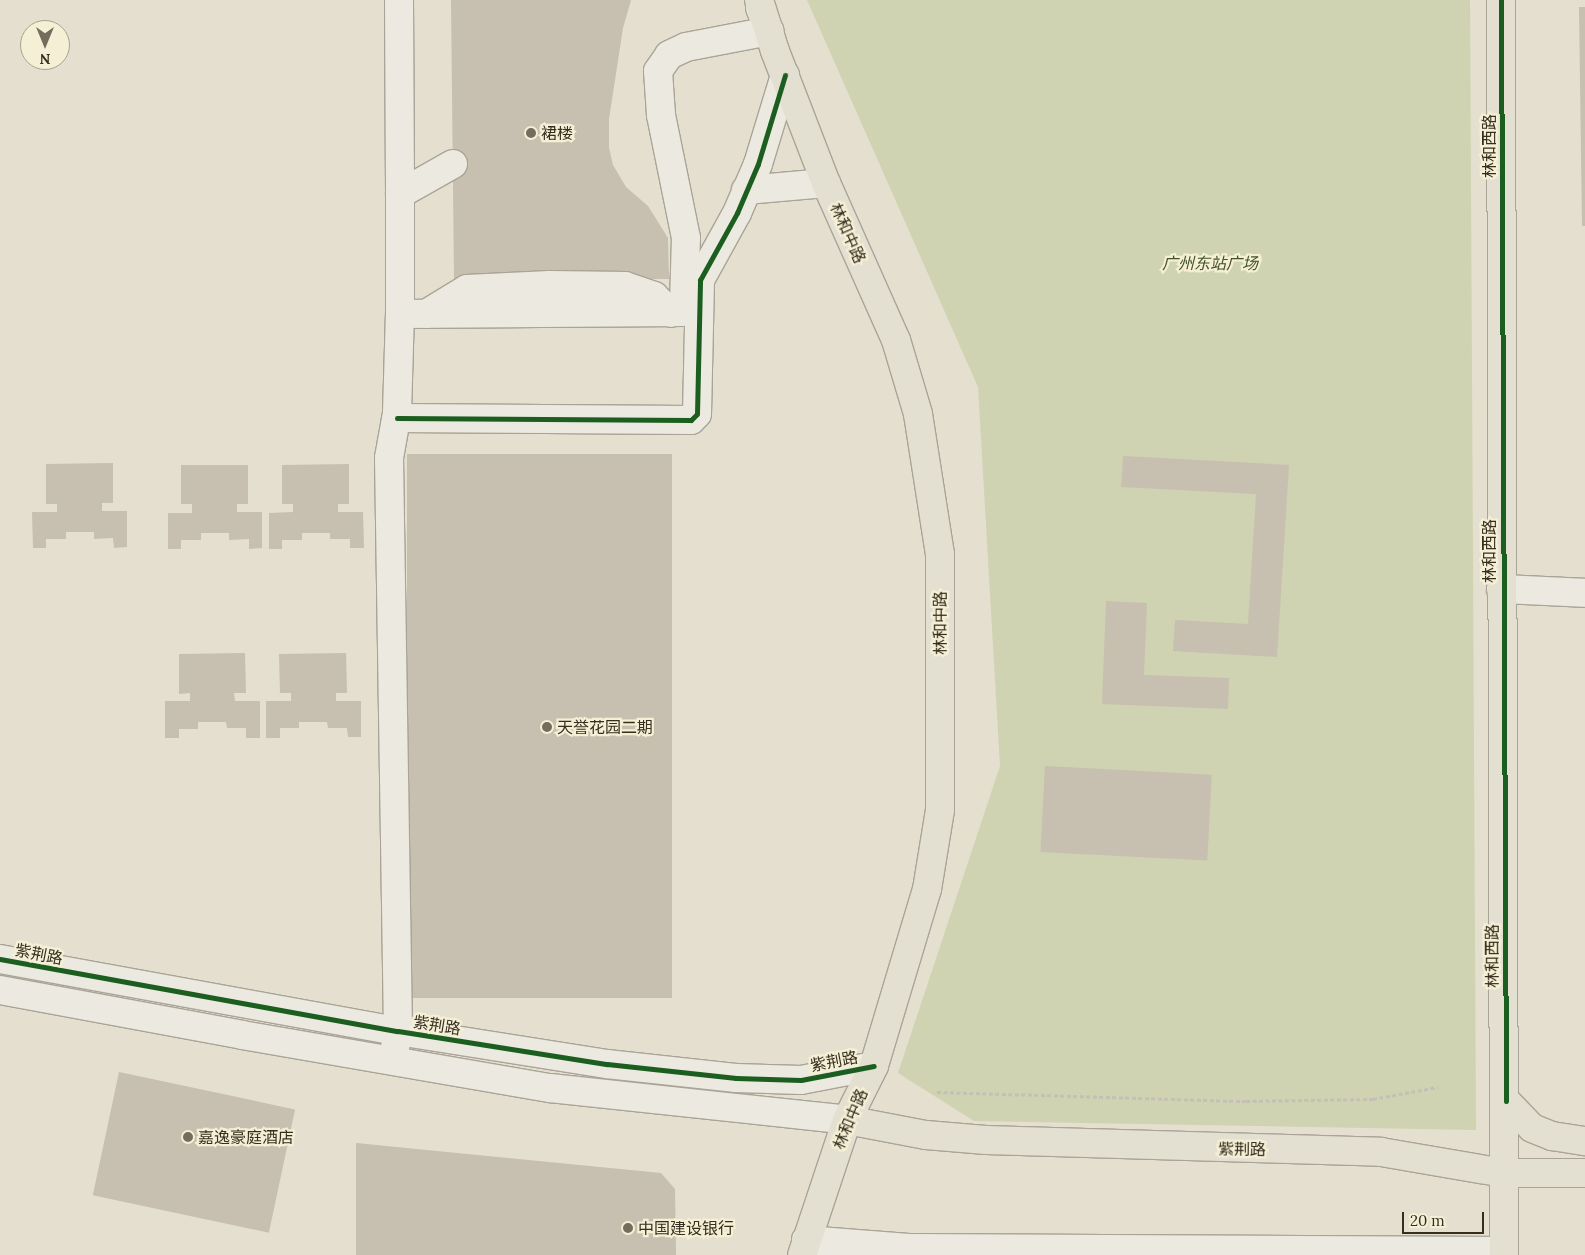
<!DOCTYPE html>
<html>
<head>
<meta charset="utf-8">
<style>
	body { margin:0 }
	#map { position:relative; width:1585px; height:1255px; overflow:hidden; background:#e4dfce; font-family:Lora,"Noto Sans SC",serif }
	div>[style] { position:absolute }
	.green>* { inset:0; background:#cfd3b1 }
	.building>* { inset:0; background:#c7bfaf; transform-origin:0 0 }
	.path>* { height:3px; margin-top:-1.5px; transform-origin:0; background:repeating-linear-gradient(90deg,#c5c0b6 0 4px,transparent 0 6.5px) }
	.roads { filter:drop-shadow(1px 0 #a9a497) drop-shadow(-1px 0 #a9a497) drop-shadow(0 1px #a9a497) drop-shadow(0 -1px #a9a497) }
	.minor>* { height:28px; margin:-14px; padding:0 14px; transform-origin:14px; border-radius:14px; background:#eceae0 }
	.major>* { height:28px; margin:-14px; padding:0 14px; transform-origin:14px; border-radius:14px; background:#e3e0d1 }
	.cycleway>* { height:5px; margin:-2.5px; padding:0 2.5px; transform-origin:2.5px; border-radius:2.5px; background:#1b5e20 }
	.dots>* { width:14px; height:14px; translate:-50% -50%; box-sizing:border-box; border:2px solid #f4efd5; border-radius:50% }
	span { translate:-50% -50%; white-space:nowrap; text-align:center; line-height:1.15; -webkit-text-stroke:4.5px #f4efd5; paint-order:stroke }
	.poi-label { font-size:16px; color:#372e20 }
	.left { translate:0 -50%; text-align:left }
	.street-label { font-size:16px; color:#372e20 }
	.park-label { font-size:16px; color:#425227; font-style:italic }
	.north { position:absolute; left:20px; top:20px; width:50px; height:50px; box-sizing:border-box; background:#f4efd5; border:1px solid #a8a28d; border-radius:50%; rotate:180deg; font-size:14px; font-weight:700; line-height:20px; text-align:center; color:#372e20 }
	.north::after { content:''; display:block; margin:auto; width:18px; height:22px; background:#746c5d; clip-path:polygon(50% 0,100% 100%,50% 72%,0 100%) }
	.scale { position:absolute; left:1402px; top:1212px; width:82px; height:22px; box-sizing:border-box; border:2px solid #372e20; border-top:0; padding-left:6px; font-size:15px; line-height:18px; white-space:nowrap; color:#372e20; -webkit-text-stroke:4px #f4efd5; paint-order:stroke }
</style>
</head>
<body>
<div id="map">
	<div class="green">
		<i style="clip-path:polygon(807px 0,1470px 0,1476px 1130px,974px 1121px,898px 1073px,1000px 766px,978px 387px)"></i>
	</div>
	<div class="building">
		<i style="clip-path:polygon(451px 0,631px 0,623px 28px,609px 119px,609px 148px,613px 165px,626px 187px,648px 206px,668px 238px,669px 279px,454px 279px)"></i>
		<i style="clip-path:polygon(1579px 7px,1585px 7px,1585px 226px,1582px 226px)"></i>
		<i style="left:407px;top:454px;width:265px;height:544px"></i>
		<i style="clip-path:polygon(1123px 456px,1289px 465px,1277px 657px,1173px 651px,1175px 620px,1248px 624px,1256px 494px,1121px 487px)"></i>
		<i style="clip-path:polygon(113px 463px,113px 503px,102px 503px,102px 511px,127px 511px,127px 547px,114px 548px,113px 538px,94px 539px,94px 532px,66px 532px,66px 539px,46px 539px,46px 548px,33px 548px,32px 512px,57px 512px,57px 504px,46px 504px,46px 464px)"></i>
		<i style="clip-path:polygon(349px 464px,349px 504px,338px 504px,338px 512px,363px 512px,364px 548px,350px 548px,350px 539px,330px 539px,330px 533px,302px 533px,302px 540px,282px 540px,282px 549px,269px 549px,269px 513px,293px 512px,293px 504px,282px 504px,282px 465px)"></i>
		<i style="clip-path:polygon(181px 465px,248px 465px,248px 504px,237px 504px,237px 512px,262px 512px,262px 548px,249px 549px,249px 539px,229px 540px,229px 533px,201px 533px,201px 540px,181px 540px,181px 549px,168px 549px,168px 513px,192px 513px,192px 504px,181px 504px)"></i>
		<i style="clip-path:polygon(1106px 601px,1147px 603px,1144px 675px,1229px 678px,1228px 709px,1102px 704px)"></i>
		<i style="clip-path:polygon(245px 653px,246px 693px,234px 693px,235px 701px,260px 701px,260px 738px,246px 738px,246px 728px,227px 728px,226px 722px,198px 722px,198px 729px,179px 729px,179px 738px,165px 738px,165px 701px,190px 701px,190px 693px,179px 694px,179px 654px)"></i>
		<i style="clip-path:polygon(346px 653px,347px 693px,336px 693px,336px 701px,361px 701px,361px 737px,348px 737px,347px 728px,328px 728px,327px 722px,299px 722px,299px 728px,280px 728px,280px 738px,266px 738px,266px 701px,291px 701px,291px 693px,280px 693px,279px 654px)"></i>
		<i style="left:1045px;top:766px;width:167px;height:86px;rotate:3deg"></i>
		<i style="left:119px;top:1072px;width:180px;height:126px;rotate:12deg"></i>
		<i style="clip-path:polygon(356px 1143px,661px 1173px,675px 1189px,676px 1255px,356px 1255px)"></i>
	</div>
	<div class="path">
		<i style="left:937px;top:1092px;width:309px;rotate:1.7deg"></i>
		<i style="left:1246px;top:1101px;width:127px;rotate:-0.9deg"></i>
		<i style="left:1373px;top:1099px;width:66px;rotate:-10.5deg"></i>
	</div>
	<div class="roads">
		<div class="minor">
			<i style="left:399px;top:0;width:194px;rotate:89.7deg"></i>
			<i style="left:453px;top:164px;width:61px;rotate:150.5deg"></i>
			<i style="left:400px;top:194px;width:120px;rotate:90deg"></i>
			<i style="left:400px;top:314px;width:284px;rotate:-0.4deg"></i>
			<i style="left:746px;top:190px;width:80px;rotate:-5deg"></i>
			<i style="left:684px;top:304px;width:66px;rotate:-88.3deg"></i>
			<i style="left:686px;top:238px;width:126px;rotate:-101.5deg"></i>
			<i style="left:661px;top:115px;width:44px;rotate:-93.9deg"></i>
			<i style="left:658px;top:71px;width:19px;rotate:-55deg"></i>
			<i style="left:669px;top:55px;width:19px;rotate:-25deg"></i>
			<i style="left:686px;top:47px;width:85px;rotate:-10.9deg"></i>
			<i style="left:769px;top:31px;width:25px;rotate:-111deg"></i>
			<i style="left:426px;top:314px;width:48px;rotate:-31.4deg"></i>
			<i style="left:467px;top:289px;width:83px;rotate:-2.8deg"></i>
			<i style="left:550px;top:285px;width:75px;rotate:0.8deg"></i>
			<i style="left:625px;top:286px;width:31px;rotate:19deg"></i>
			<i style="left:654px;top:296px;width:24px;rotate:45deg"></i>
			<i style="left:397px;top:418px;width:294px;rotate:0.4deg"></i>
			<i style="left:691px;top:420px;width:8px;rotate:-45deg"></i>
			<i style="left:697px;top:414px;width:134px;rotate:-88.7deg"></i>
			<i style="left:700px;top:280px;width:77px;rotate:-61.1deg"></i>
			<i style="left:737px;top:213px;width:53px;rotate:-66.8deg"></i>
			<i style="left:758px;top:164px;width:93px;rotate:-73.1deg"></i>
			<i style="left:1501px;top:589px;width:84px;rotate:2.7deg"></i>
			<i style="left:0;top:959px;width:404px;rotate:10.3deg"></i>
			<i style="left:398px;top:1031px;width:212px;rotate:9deg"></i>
			<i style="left:607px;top:1064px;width:130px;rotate:6.2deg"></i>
			<i style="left:736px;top:1078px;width:65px;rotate:1.8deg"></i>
			<i style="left:801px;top:1080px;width:74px;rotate:-10.9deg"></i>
			<i style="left:0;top:990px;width:246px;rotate:10.5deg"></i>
			<i style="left:242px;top:1035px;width:313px;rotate:9.8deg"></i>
			<i style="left:550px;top:1088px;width:299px;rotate:6.1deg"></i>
			<i style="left:395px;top:1048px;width:17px;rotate:-80deg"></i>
			<i style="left:398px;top:1031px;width:573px;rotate:-90.9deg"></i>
			<i style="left:389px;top:458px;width:46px;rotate:-79.9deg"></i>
			<i style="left:397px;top:413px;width:99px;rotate:-88.3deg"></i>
			<i style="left:806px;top:1240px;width:103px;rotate:4.4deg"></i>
			<i style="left:909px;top:1248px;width:595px;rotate:0.29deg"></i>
		</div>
		<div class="major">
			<i style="left:759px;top:0;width:53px;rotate:72.6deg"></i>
			<i style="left:775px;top:51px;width:142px;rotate:68.9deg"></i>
			<i style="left:826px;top:183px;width:172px;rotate:66deg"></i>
			<i style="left:896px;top:340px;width:77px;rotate:73.4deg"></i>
			<i style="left:918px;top:414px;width:142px;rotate:81.1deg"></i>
			<i style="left:940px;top:554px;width:256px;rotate:90deg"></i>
			<i style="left:940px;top:810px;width:80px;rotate:99.3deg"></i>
			<i style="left:927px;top:889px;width:185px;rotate:106.7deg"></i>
			<i style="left:874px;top:1066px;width:60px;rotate:116.6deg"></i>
			<i style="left:847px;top:1120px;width:142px;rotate:108.4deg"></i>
			<i style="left:1501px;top:0;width:1255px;rotate:89.86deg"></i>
			<i style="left:1506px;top:1101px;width:37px;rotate:46deg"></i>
			<i style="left:1532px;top:1128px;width:22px;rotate:22deg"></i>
			<i style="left:1552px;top:1136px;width:33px;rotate:9deg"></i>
			<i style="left:847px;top:1120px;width:80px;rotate:10.8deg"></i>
			<i style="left:926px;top:1135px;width:60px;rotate:4.8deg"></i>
			<i style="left:986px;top:1140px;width:395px;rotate:1.7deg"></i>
			<i style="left:1381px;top:1152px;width:125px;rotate:9.7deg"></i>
			<i style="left:1504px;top:1173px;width:81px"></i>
		</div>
	</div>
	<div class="cycleway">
		<i style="left:1501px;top:0;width:1101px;rotate:89.74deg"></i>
		<i style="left:397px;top:418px;width:294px;rotate:0.4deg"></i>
		<i style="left:691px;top:420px;width:8px;rotate:-45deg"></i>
		<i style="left:697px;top:414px;width:134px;rotate:-88.7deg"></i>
		<i style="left:700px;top:280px;width:77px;rotate:-61.1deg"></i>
		<i style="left:737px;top:213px;width:53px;rotate:-66.8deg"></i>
		<i style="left:758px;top:164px;width:93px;rotate:-73.1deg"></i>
		<i style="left:0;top:959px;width:404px;rotate:10.3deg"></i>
		<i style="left:398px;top:1031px;width:212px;rotate:9deg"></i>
		<i style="left:607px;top:1064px;width:130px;rotate:6.2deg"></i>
		<i style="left:736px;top:1078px;width:65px;rotate:1.8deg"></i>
		<i style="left:801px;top:1080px;width:74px;rotate:-10.9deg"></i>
	</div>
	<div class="dots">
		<i style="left:531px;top:133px;background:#746c5d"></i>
		<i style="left:547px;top:727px;background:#746c5d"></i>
		<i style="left:188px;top:1137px;background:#746c5d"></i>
		<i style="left:628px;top:1228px;background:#746c5d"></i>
	</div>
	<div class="poi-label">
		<span class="left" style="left:541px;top:133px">裙楼</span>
		<span class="left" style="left:557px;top:727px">天誉花园二期</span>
		<span class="left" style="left:198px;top:1137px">嘉逸豪庭酒店</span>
		<span class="left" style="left:638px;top:1228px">中国建设银行</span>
	</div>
	<div class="street-label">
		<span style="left:1489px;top:146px;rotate:-90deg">林和西路</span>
		<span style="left:848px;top:233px;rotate:66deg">林和中路</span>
		<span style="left:1489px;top:551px;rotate:-90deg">林和西路</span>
		<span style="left:940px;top:623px;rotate:-90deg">林和中路</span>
		<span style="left:39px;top:954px;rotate:11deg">紫荆路</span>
		<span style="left:1492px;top:956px;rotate:-90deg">林和西路</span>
		<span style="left:437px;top:1025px;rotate:9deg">紫荆路</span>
		<span style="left:834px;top:1061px;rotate:-11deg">紫荆路</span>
		<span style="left:850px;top:1119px;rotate:-67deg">林和中路</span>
		<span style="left:1242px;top:1149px;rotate:1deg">紫荆路</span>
	</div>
	<div class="park-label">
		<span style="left:1210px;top:263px">广州东站广场</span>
	</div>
	<div class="north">N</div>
	<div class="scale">20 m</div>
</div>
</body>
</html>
